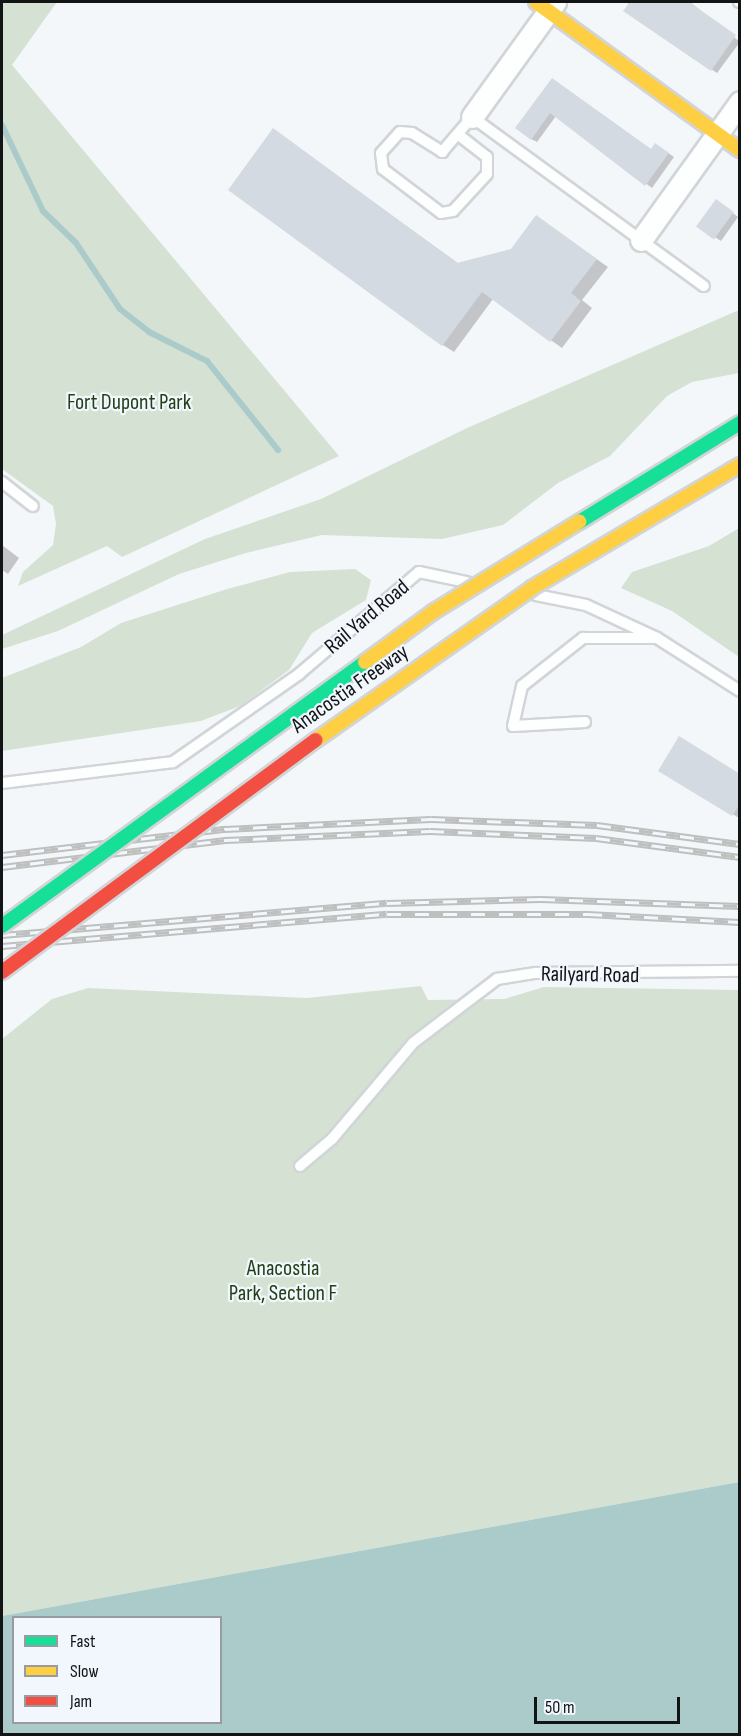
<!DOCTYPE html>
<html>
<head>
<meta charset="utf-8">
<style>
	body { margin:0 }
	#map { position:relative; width:741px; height:1736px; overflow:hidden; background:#f4f7fa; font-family:"Sofia Sans Condensed",sans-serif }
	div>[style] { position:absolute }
	.green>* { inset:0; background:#d5e2d3 }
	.water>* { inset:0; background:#abcbcb }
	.shadow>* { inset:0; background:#0003 }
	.stream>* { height:6px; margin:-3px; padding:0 3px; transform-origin:3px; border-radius:3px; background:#abcbcb }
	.building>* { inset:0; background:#d4dae1; transform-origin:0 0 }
	.roads { filter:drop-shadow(2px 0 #d2d5d7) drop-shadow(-2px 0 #d2d5d7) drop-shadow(0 2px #d2d5d7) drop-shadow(0 -2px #d2d5d7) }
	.lane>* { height:10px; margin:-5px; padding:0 5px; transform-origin:5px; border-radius:5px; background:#fdfefe }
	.street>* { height:21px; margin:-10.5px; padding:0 10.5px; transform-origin:10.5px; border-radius:10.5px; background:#fdfefe }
	.slow>* { height:14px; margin:-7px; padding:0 7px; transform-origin:7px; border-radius:7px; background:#ffcf43 }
	.rail>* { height:7px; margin-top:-3.5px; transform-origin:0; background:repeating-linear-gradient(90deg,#f1f7fd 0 14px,#bebfbf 0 28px); box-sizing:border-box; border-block:2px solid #bebfbf }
	.bridges { filter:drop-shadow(2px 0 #d2d5d7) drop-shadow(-2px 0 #d2d5d7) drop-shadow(0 2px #d2d5d7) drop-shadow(0 -2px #d2d5d7) }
	.fast-bridge>* { height:14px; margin:-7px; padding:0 7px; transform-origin:7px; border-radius:7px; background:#16e098 }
	.slow-bridge>* { height:14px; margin:-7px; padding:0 7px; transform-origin:7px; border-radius:7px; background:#ffcf43 }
	.jam-bridge>* { height:14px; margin:-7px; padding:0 7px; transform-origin:7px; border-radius:7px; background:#f24e42 }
	span { translate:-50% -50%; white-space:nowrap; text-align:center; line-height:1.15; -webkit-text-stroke:4.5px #f1f7fd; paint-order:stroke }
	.park-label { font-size:22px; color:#214016 }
	.street-label { font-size:22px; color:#121416 }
	.frame { position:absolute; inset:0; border:3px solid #121416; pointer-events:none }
	.legend { position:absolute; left:12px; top:1616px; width:210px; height:108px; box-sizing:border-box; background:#f1f7fd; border:2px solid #989ca1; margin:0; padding:8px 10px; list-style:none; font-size:18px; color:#121416 }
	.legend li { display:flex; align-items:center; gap:12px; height:30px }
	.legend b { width:30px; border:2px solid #989ca1 }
	.scale { position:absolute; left:534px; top:1697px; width:146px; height:27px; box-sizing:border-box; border:3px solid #121416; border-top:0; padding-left:8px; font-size:18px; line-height:21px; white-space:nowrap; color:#121416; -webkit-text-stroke:4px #f1f7fd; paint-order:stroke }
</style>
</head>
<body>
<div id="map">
	<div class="green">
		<i style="clip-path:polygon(2px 2px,57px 2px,12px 65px,339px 456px,122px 557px,107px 546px,18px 586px,23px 572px,53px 545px,56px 524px,53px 506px,2px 469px)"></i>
		<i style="clip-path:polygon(739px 310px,739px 373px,692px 382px,667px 396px,610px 456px,558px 483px,503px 525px,442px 539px,322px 535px,246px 553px,179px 574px,58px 631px,2px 649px,2px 635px,205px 539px,321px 499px,467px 428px)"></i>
		<i style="clip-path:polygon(739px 528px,739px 657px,672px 611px,621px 588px,632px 572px,709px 546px)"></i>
		<i style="clip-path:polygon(355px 569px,371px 580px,366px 600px,312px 633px,289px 670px,240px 706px,201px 721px,2px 751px,2px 678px,81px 647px,121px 623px,224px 590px,290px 572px)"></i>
		<i style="clip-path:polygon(421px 986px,428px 1000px,504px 999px,544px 987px,739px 990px,739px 1482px,2px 1616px,2px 1039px,52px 999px,88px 988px,307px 998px)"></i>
	</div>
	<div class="water">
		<i style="clip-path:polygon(evenodd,739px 1482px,739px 1734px,2px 1734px,2px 1616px,739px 1482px,14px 1618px,220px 1618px,220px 1722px,14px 1722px,14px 1618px)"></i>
	</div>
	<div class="shadow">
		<i style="clip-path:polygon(629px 2px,690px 2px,740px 42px,717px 73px,625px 11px)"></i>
		<i style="clip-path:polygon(553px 80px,652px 150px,661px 148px,674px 157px,652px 188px,556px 116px,537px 142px,531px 139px)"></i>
		<i style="clip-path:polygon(274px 130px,459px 264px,512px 250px,536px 217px,608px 267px,582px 300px,592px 308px,562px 348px,493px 299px,454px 352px,443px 345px)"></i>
		<i style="clip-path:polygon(722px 205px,738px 217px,721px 241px,698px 226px)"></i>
		<i style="clip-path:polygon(2px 545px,19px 558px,8px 574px,2px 570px)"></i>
		<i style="clip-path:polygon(660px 770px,740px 775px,740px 816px,739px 818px)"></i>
	</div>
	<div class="stream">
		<i style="left:2px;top:125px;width:95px;rotate:64.5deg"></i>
		<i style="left:43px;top:211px;width:46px;rotate:44.1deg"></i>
		<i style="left:76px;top:243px;width:79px;rotate:56.3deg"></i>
		<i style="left:120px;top:309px;width:37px;rotate:38deg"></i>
		<i style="left:149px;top:332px;width:65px;rotate:26.6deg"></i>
		<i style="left:207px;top:361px;width:114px;rotate:51.4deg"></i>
	</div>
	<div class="building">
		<i style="clip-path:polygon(630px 2px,689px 2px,736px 35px,711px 71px,623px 11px)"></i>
		<i style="clip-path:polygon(552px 78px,651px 149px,655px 143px,669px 153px,645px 186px,550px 113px,531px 140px,515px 128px)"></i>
		<i style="clip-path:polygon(273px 128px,457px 263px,511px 249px,536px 215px,597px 259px,571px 293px,581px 301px,550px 342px,482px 292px,442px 346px,228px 190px)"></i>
		<i style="left:716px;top:199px;width:22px;height:34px;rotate:36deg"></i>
		<i style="clip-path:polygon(679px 736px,740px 774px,740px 804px,732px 816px,658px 771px)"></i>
	</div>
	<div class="roads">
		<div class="lane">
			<i style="left:739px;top:2px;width:1px"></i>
			<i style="left:460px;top:136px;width:34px;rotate:38deg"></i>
			<i style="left:487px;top:157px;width:17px;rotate:90deg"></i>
			<i style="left:487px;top:174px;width:50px;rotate:132.6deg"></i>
			<i style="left:453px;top:211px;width:12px;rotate:171deg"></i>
			<i style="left:441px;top:213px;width:73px;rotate:-142.8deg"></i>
			<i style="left:383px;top:169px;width:16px;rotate:-97deg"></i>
			<i style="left:381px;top:153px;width:28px;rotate:-48deg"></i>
			<i style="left:400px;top:132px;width:12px;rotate:5deg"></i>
			<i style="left:412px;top:133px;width:36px;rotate:32deg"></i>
			<i style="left:442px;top:152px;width:46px;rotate:-49.4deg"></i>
			<i style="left:472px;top:117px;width:287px;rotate:36.1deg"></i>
			<i style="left:2px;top:482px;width:39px;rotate:38deg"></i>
			<i style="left:536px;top:595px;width:51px;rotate:11.3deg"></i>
			<i style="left:586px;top:605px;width:78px;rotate:24.9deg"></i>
			<i style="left:657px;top:638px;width:98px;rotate:32.6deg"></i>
			<i style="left:585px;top:722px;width:72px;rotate:176.8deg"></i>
			<i style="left:513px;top:726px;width:41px;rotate:-77.3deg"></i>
			<i style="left:522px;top:686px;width:78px;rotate:-38.2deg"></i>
			<i style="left:583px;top:638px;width:71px"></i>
			<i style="left:2px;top:783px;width:172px;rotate:-7deg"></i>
			<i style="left:173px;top:762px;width:154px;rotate:-34.9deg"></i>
			<i style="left:299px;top:674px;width:157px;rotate:-40.4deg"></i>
			<i style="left:419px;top:572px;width:49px;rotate:11.8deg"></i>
			<i style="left:300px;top:1166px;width:42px;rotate:-40.2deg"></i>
			<i style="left:332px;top:1139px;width:126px;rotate:-49.8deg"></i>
			<i style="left:413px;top:1043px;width:106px;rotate:-37.3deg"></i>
			<i style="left:497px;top:979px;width:39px;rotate:-9deg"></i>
			<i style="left:536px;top:973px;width:204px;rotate:-0.6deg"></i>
		</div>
		<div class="street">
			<i style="left:472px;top:117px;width:142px;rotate:-54.2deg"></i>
			<i style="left:641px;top:240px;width:170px;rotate:-54.3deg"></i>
		</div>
		<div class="slow">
			<i style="left:536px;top:2px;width:252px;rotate:36deg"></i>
		</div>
	</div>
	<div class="rail">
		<i style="left:2px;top:855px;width:225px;rotate:-6.7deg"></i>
		<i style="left:225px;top:829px;width:206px;rotate:-2.8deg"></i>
		<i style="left:431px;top:819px;width:166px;rotate:2.1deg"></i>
		<i style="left:597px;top:825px;width:144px;rotate:7.6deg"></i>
		<i style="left:2px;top:867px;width:225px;rotate:-6.9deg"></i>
		<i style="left:225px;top:840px;width:205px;rotate:-2.5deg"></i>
		<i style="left:430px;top:831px;width:166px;rotate:2.4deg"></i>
		<i style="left:596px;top:838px;width:145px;rotate:7.5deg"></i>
		<i style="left:2px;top:935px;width:386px;rotate:-4.8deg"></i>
		<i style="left:387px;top:903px;width:154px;rotate:-1.5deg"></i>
		<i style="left:541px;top:899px;width:199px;rotate:2deg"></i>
		<i style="left:2px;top:946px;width:386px;rotate:-4.8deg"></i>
		<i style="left:387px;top:914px;width:201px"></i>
		<i style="left:588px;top:914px;width:152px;rotate:3deg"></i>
	</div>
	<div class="bridges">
		<div class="fast-bridge">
			<i style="left:579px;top:522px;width:189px;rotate:-31.6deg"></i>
			<i style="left:2px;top:926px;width:449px;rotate:-36deg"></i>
		</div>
		<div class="slow-bridge">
			<i style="left:365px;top:662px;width:84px;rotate:-36.3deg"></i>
			<i style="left:433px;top:612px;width:172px;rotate:-31.7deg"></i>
			<i style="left:316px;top:740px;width:264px;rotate:-35.1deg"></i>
			<i style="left:532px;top:588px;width:242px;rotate:-30.6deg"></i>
		</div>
		<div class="jam-bridge">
			<i style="left:2px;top:972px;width:390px;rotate:-36.5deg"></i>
		</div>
	</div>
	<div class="park-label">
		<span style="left:129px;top:403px">Fort Dupont Park</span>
		<span style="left:283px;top:1281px">Anacostia<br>Park, Section F</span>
	</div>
	<div class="street-label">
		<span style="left:367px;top:617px;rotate:-40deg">Rail Yard Road</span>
		<span style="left:350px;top:689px;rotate:-35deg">Anacostia Freeway</span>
		<span style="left:590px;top:975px;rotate:1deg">Railyard Road</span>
	</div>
	<div class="frame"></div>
	<ul class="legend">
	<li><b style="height:8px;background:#16e098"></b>Fast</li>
	<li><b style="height:8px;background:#ffcf43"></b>Slow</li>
	<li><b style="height:8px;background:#f24e42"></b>Jam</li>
	</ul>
	<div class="scale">50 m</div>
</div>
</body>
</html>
